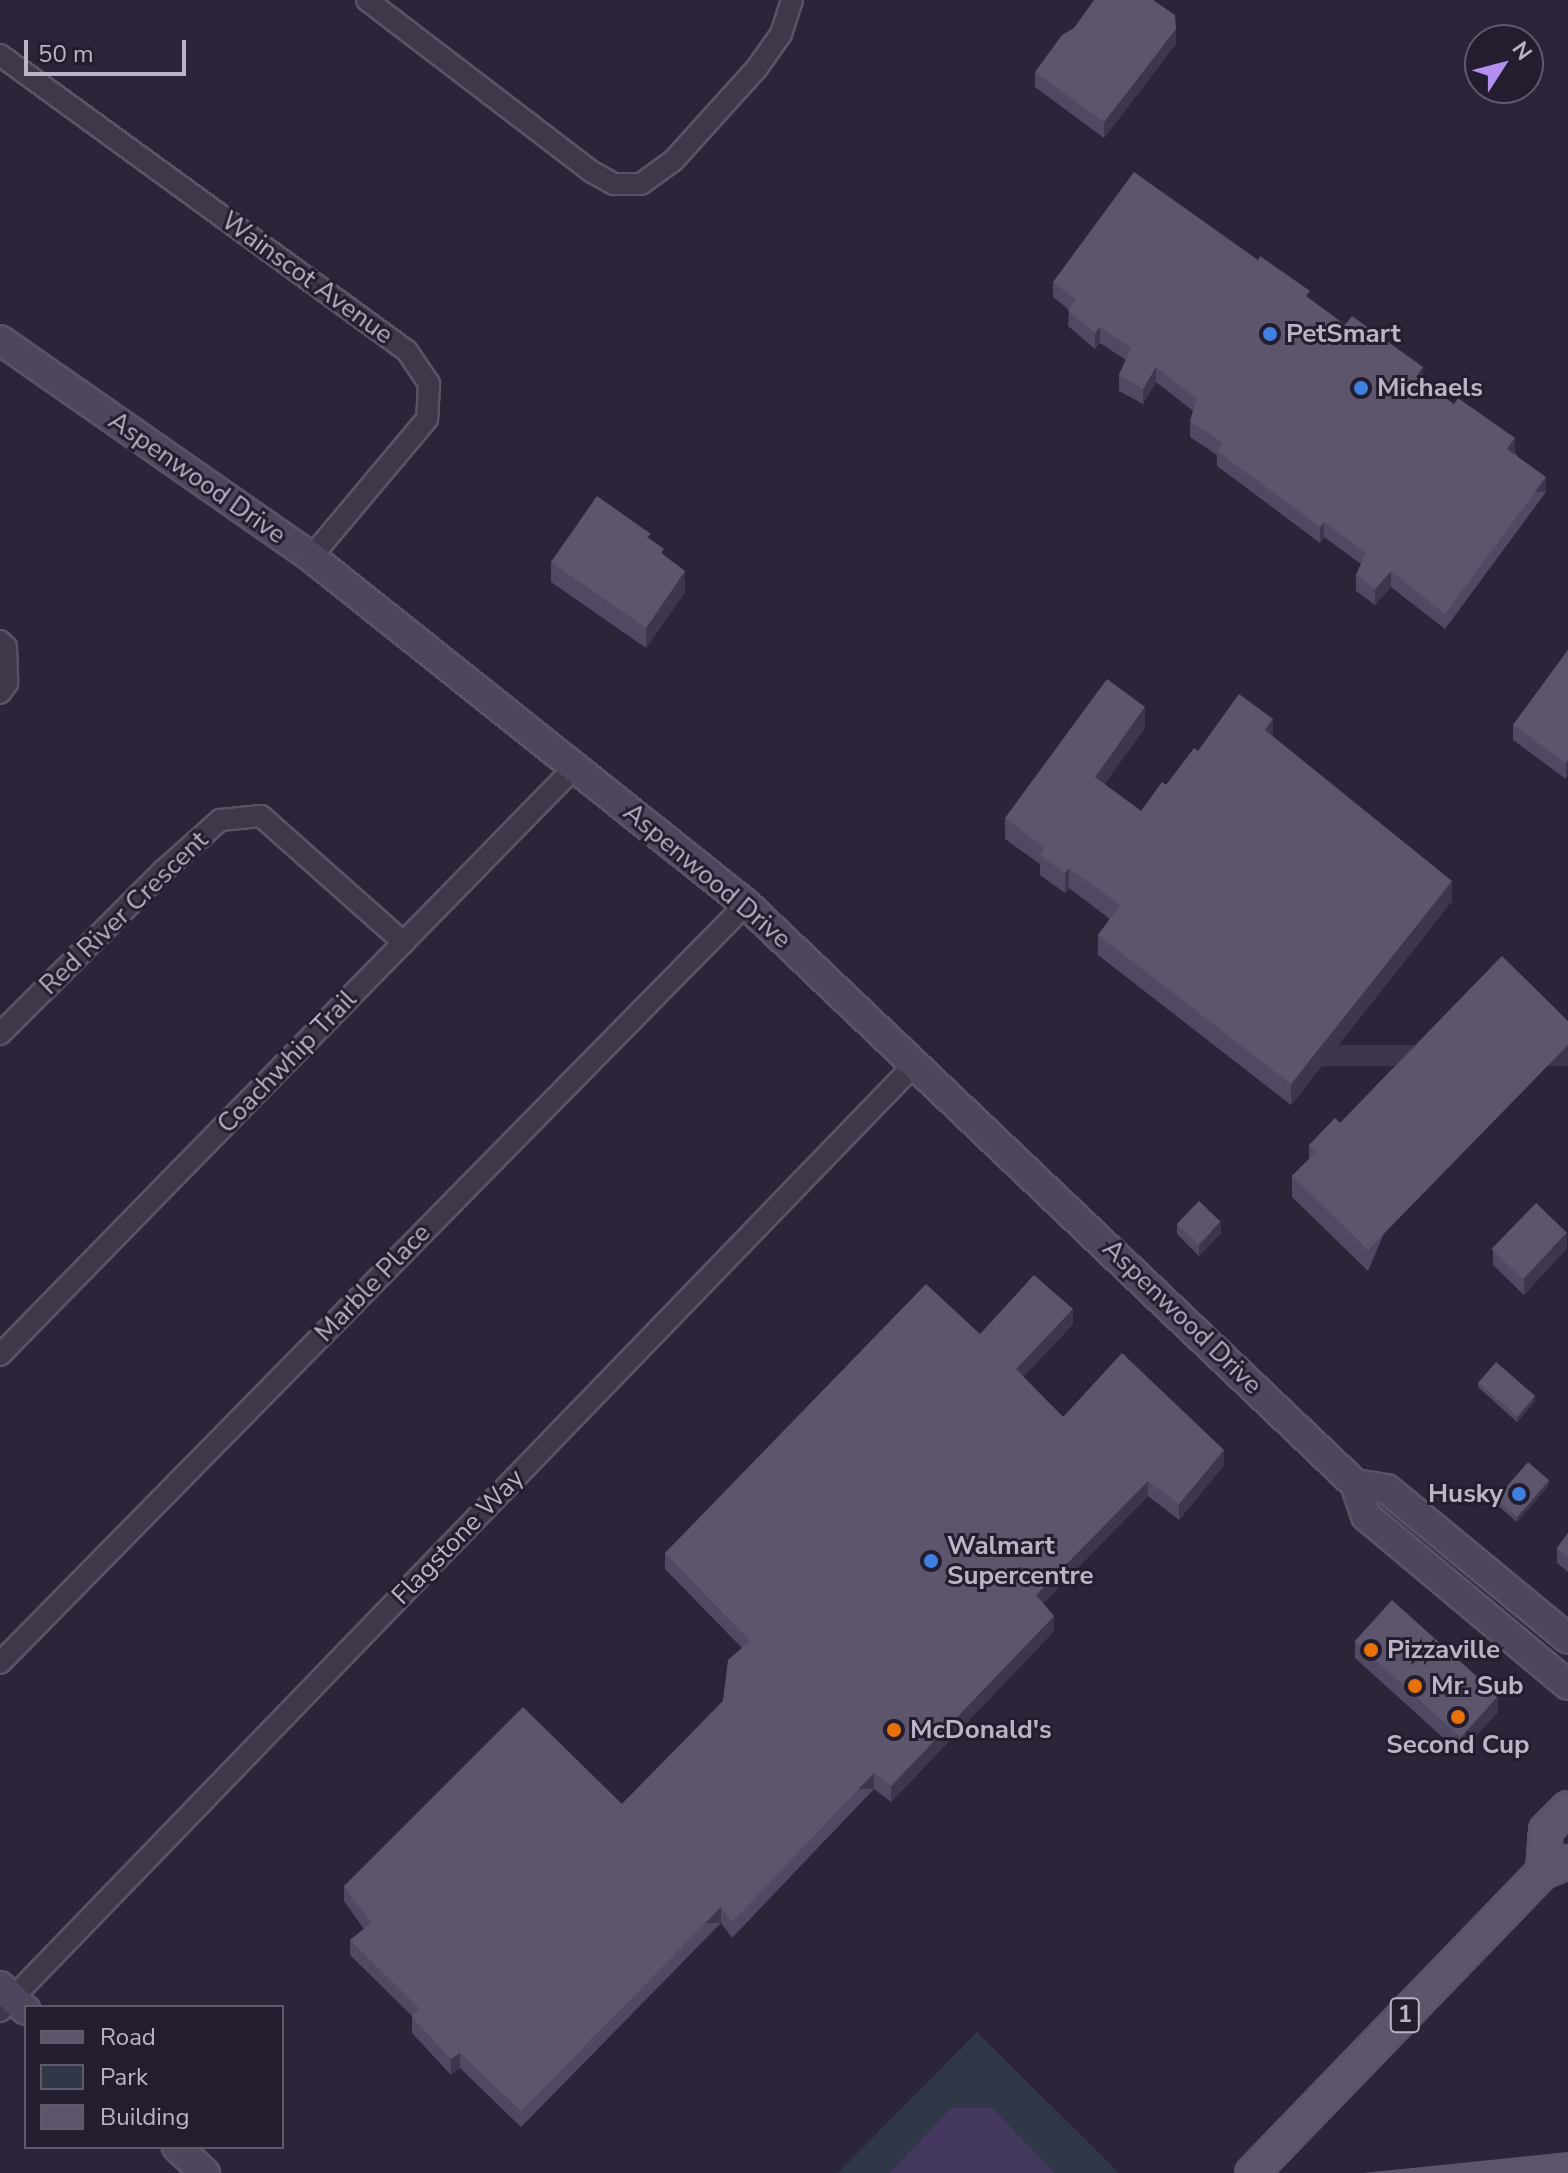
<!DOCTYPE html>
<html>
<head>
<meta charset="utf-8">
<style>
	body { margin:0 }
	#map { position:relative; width:1568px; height:2173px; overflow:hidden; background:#2c253a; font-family:"Nunito Sans",sans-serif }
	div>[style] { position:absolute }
	.green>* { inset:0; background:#303848 }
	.water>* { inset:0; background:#44385e }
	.roads { filter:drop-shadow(2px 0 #5a5366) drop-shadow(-2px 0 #5a5366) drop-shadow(0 2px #5a5366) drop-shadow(0 -2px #5a5366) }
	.street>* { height:20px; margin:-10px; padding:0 10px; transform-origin:10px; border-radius:10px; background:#3f384b }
	.secondary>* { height:28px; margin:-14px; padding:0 14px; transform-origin:14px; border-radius:14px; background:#4f465d }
	.primary>* { height:32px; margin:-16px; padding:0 16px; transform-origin:16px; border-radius:16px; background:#5d566b }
	.wall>* { inset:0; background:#514962 }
	.shaded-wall>* { inset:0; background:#3d364d; transform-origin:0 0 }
	.building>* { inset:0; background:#5c556c; transform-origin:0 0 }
	.dots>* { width:22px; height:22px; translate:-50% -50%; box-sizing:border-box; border:4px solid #241d30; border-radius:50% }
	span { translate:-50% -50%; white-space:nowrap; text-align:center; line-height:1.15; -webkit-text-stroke:6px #241d30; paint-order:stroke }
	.shield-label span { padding:2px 6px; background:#241d30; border:2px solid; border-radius:6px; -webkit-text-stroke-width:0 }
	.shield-label { font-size:24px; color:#bbb4c6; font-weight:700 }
	.street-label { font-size:26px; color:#bbb4c6 }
	.poi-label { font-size:26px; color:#bbb4c6; font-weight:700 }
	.left { translate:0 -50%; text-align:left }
	.right { translate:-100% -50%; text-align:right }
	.legend { position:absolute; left:24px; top:2005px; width:260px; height:144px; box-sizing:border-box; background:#241d30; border:2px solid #60596c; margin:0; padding:10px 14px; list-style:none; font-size:24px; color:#bbb4c6 }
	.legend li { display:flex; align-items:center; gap:16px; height:40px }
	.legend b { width:40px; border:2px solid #60596c }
	.north { position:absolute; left:1464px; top:24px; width:80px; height:80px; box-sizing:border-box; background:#241d30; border:2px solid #60596c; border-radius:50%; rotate:54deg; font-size:22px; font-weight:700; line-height:32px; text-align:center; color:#bbb4c6 }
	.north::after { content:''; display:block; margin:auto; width:28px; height:36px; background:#b38ff0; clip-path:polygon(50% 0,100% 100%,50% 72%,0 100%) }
	.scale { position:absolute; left:24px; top:40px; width:162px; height:36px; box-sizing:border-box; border:4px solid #bbb4c6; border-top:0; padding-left:10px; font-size:24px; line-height:28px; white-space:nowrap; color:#bbb4c6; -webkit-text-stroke:6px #241d30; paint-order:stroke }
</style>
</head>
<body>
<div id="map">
	<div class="green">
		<i style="clip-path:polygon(977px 2032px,1119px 2173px,838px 2173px)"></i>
	</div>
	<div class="water">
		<i style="clip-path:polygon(951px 2108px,992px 2108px,1055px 2173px,890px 2173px)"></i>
	</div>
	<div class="roads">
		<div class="street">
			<i style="left:367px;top:0;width:283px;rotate:37.4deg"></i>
			<i style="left:592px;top:172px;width:25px;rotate:29deg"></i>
			<i style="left:614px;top:184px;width:27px"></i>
			<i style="left:641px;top:184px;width:39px;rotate:-36deg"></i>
			<i style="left:673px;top:161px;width:125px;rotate:-47.9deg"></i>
			<i style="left:757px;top:68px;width:42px;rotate:-54.8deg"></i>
			<i style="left:781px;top:34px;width:36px;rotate:-72deg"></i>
			<i style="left:0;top:55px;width:503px;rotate:36.03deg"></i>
			<i style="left:407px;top:351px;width:40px;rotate:56deg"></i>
			<i style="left:429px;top:384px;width:35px;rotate:93deg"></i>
			<i style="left:427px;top:419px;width:180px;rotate:130deg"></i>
			<i style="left:0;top:641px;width:8px;rotate:45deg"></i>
			<i style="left:6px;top:647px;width:36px;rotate:88deg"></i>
			<i style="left:7px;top:683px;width:12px;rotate:125deg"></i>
			<i style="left:0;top:1034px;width:231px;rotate:-45deg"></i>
			<i style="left:163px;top:871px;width:76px;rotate:-41.8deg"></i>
			<i style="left:220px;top:820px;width:41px;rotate:-5.6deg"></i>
			<i style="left:261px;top:816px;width:191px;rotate:41.6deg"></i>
			<i style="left:0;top:1355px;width:820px;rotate:-45.64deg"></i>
			<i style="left:0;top:1663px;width:1064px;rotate:-45.49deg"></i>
			<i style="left:0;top:2011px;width:1318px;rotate:-45.98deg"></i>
		</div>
		<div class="secondary">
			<i style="left:0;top:340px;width:379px;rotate:34.9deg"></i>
			<i style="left:311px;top:557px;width:556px;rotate:38.58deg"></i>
			<i style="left:746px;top:904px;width:841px;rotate:43.6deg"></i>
			<i style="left:1355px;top:1484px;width:34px;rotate:71deg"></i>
			<i style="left:1366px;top:1516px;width:263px;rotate:39.9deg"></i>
			<i style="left:1355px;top:1484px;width:32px;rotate:9deg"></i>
			<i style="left:1387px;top:1489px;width:235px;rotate:39.6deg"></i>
			<i style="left:0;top:1986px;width:35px;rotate:43deg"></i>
			<i style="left:177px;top:2147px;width:38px;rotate:43deg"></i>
		</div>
		<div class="primary">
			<i style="left:1543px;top:1872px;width:42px;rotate:-85.9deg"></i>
			<i style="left:1546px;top:1830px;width:31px;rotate:-45deg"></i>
			<i style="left:1252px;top:2173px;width:419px;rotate:-46deg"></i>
			<i style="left:1543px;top:1872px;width:27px;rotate:-22deg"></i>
		</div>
	</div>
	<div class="wall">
		<i style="clip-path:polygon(1176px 44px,1104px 138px,1035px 87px,1035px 72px)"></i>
		<i style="clip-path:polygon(1053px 282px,1310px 299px,1423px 382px,1515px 453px,1546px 492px,1445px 629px,1391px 587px,1375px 605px,1356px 591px,1356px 575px,1361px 564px,1324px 537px,1320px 543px,1217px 466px,1217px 455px,1190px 437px,1190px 421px,1193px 411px,1156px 382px,1143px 404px,1119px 391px,1119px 375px,1126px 360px,1100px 343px,1095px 349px,1068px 326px,1069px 310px,1053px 297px)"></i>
		<i style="clip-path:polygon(651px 540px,664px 555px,685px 592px,646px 648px,551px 582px,551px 562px)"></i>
		<i style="clip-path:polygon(1568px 650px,1566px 779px,1513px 740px,1513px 725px)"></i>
		<i style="clip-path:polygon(1145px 728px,1104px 784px,1141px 811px,1198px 751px,1273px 737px,1452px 901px,1291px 1105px,1098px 955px,1098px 935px,1110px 919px,1069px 888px,1065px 893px,1040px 875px,1040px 864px,1005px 839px,1005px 818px)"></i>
		<i style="clip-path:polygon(1502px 956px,1368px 1271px,1292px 1197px,1292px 1176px,1309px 1159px,1309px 1145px,1340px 1123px)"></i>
		<i style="clip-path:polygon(1177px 1224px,1221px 1233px,1199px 1256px,1177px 1234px)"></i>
		<i style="clip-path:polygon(1567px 1248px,1524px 1295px,1493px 1265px,1493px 1250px)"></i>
		<i style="clip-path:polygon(1073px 1324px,1023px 1377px,1063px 1417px,1224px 1465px,1179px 1520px,1148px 1496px,1043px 1603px,1054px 1631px,891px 1802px,874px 1789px,732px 1938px,721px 1923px,521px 2127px,460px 2068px,451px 2075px,412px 2033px,412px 2016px,350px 1955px,350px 1940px,364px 1929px,344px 1901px,344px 1886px,622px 1804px,723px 1701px,742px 1648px,665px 1569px,665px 1553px,980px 1334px)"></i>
		<i style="clip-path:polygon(1478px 1382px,1535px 1401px,1517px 1422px,1478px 1387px)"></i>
		<i style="clip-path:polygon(1549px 1485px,1517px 1522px,1496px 1504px,1496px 1499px)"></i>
		<i style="clip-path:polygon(1568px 1533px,1568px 1572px,1557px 1563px,1557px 1548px)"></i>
		<i style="clip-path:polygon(1355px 1642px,1498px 1712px,1460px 1753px,1355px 1658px)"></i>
	</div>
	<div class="shaded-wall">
		<i style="clip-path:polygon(1176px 29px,1176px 44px,1104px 138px,1104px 122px)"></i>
		<i style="clip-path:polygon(1100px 327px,1100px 343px,1095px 349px,1095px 333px)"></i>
		<i style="clip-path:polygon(1156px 367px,1156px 382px,1143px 404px,1143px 389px)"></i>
		<i style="clip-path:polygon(1423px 367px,1423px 383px,1416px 377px)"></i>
		<i style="clip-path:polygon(1515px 438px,1515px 453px,1507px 464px,1507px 449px)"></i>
		<i style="left:1546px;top:477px;width:15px;height:170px;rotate:90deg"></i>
		<i style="clip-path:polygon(1324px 522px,1324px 537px,1320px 543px,1320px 527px)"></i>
		<i style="clip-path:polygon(685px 571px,685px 592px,646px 648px,646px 628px)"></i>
		<i style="clip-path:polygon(1391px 571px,1391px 587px,1375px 605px,1375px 589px)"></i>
		<i style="clip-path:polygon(1145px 707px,1145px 728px,1095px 797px,1095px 777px)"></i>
		<i style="clip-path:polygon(1273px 719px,1273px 740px,1265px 730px)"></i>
		<i style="clip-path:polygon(1568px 760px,1568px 776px,1566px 779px,1566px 763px)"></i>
		<i style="clip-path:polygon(1069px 868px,1069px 888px,1065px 893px,1065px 873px)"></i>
		<i style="clip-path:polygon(1452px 881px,1452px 901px,1291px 1105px,1291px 1084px)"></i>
		<i style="left:1568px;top:1045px;width:21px;height:286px;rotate:90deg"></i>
		<i style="clip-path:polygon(1221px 1222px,1221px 1233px,1199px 1256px,1199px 1245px)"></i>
		<i style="clip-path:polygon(1567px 1233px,1567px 1248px,1524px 1295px,1524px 1279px)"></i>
		<i style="clip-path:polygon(1073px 1309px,1073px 1324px,1016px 1385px,1016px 1369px)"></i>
		<i style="clip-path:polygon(1535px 1396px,1535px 1401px,1517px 1422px,1517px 1416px)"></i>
		<i style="clip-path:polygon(1224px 1450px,1224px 1465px,1179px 1520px,1179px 1504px)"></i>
		<i style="clip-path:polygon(1549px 1480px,1549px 1485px,1517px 1522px,1517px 1517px)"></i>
		<i style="clip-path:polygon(1148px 1481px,1148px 1496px,1036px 1611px,1036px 1595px)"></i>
		<i style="clip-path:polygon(1054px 1616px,1054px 1631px,891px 1802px,891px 1786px)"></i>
		<i style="clip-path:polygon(1498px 1696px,1498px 1712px,1460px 1753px,1460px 1738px)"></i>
		<i style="left:874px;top:1773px;width:16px;height:206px;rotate:90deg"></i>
		<i style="left:721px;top:1907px;width:16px;height:286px;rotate:90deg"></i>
		<i style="clip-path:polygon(460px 2053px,460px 2068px,451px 2075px,451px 2059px)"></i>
	</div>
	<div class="building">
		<i style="clip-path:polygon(1094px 0,1153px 0,1175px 15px,1176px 29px,1104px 122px,1035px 72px,1062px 35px,1074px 28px)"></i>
		<i style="clip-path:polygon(1134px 172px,1258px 260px,1260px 256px,1310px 291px,1306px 296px,1345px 325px,1352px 316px,1423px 367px,1416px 377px,1454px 404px,1458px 398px,1515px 438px,1507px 449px,1546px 477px,1445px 614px,1391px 571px,1375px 589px,1356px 575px,1366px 553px,1324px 522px,1320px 527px,1217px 451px,1223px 443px,1190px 421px,1197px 399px,1156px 367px,1143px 389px,1119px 375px,1131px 348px,1100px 327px,1095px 333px,1068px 311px,1076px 300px,1053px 282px)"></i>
		<i style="clip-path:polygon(597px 496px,651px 534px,647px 537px,664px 549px,661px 553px,685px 571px,646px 628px,551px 562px)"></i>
		<i style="clip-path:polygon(1568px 650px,1568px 760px,1566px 763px,1513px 725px)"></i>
		<i style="clip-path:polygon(1107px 679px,1145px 707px,1095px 777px,1141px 811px,1162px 782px,1166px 785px,1194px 748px,1198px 751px,1239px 694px,1273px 719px,1265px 730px,1452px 881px,1291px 1084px,1098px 935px,1120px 905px,1069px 868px,1065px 873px,1040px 855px,1045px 848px,1005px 818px)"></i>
		<i style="clip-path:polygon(1502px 956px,1568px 1021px,1568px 1045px,1368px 1250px,1292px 1176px,1316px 1152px,1309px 1145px,1335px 1118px,1340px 1123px)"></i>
		<i style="left:1199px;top:1201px;width:30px;height:32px;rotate:44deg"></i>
		<i style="left:1536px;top:1203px;width:43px;height:64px;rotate:44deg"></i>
		<i style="clip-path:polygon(1034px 1275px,1073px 1309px,1016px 1369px,1063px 1417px,1122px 1353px,1224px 1450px,1179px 1504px,1148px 1481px,1036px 1595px,1054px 1616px,891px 1786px,874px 1773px,732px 1922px,721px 1907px,521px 2111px,460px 2053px,451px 2059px,412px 2017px,419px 2008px,350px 1940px,371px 1923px,344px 1886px,523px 1707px,622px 1804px,723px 1701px,728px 1660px,750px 1641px,665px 1553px,926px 1284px,980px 1334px)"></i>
		<i style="left:1496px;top:1362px;width:52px;height:27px;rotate:41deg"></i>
		<i style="left:1528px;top:1462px;width:28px;height:49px;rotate:41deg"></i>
		<i style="clip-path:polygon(1568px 1533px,1568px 1557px,1557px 1548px)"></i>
		<i style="left:1392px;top:1600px;width:143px;height:56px;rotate:42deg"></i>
		<i style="clip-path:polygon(1568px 2152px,1568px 2173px,1363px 2173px)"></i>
	</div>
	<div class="dots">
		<i style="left:1270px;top:334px;background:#3f7fe0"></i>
		<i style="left:1361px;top:388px;background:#3f7fe0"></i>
		<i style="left:1519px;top:1494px;background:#3f7fe0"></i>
		<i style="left:931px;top:1561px;background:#3f7fe0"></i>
		<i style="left:1371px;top:1650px;background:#e8710a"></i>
		<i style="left:1415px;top:1686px;background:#e8710a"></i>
		<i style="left:1458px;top:1717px;background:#e8710a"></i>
		<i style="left:894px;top:1730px;background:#e8710a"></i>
	</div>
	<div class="shield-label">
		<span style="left:1405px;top:2015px">1</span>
	</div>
	<div class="street-label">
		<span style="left:307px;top:278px;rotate:36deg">Wainscot Avenue</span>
		<span style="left:197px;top:478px;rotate:35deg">Aspenwood Drive</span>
		<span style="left:707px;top:876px;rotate:40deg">Aspenwood Drive</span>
		<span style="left:124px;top:913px;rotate:-44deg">Red River Crescent</span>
		<span style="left:287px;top:1062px;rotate:-46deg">Coachwhip Trail</span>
		<span style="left:373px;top:1283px;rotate:-46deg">Marble Place</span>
		<span style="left:1182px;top:1317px;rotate:44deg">Aspenwood Drive</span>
		<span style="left:458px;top:1537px;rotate:-46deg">Flagstone Way</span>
	</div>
	<div class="poi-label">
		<span class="left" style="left:1286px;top:334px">PetSmart</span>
		<span class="left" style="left:1377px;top:388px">Michaels</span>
		<span class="right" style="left:1503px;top:1494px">Husky</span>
		<span class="left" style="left:947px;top:1561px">Walmart<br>Supercentre</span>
		<span class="left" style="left:1387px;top:1650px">Pizzaville</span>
		<span class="left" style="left:1431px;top:1686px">Mr. Sub</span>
		<span class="left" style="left:910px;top:1730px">McDonald's</span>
		<span style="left:1458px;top:1745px">Second Cup</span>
	</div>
	<ul class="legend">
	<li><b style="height:10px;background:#5d566b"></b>Road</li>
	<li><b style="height:22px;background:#303848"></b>Park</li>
	<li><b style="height:22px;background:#5c556c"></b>Building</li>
	</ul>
	<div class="north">N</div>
	<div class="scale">50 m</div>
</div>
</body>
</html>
